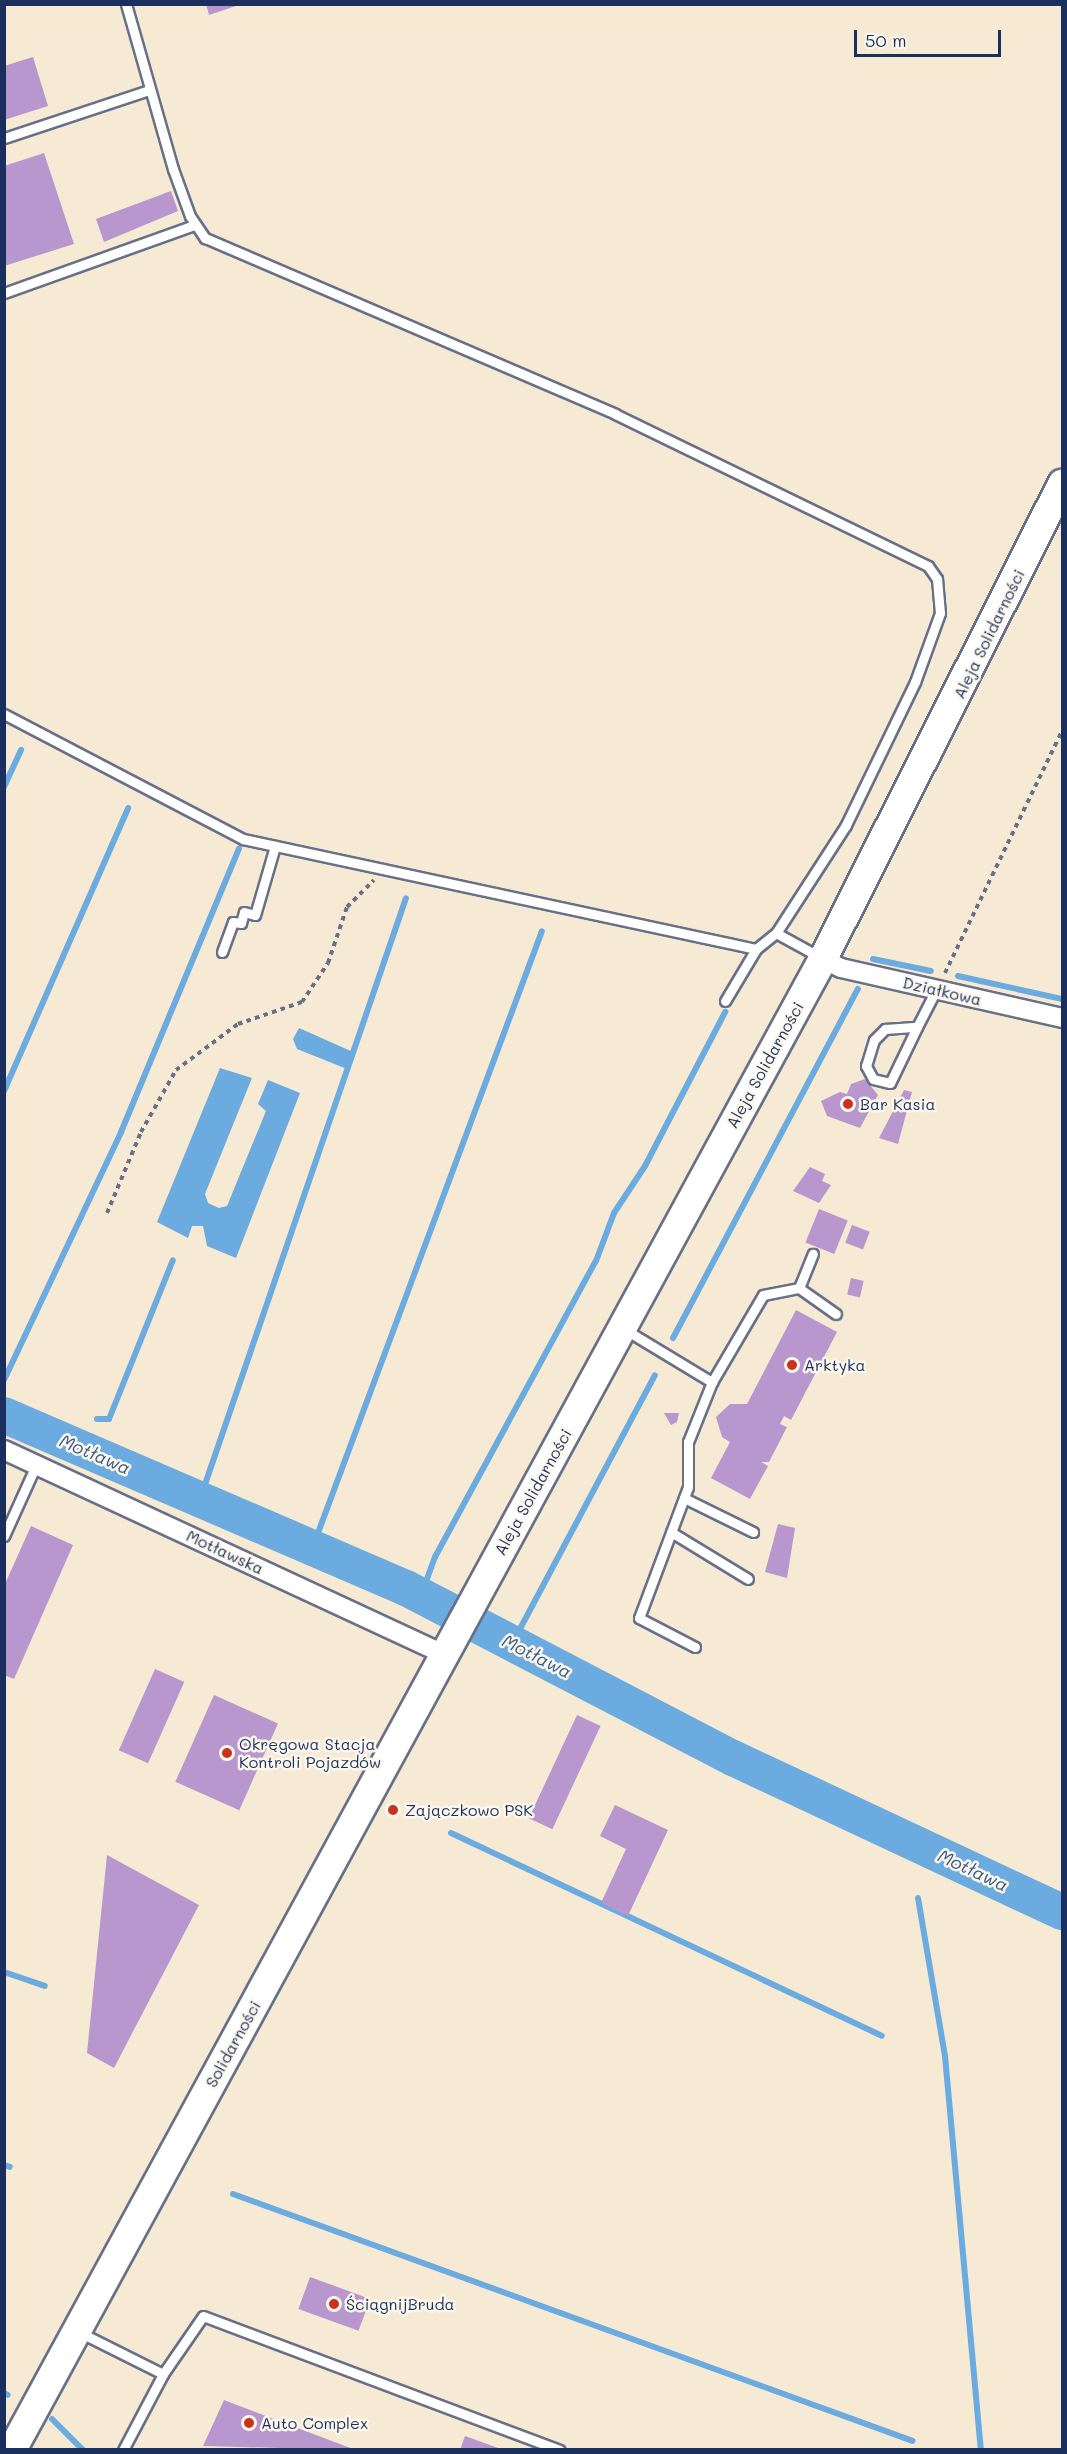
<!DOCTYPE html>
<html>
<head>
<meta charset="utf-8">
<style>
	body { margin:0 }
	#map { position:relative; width:1067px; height:2454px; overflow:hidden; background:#f6ead5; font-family:Mali,sans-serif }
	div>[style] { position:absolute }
	.water>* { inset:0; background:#6cabdf }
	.stream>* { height:6px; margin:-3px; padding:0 3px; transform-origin:3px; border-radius:3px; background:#6cabdf }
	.river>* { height:36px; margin:-18px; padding:0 18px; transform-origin:18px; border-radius:18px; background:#6cabdf }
	.building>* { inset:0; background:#b896ce; transform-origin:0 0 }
	.path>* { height:4px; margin-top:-2px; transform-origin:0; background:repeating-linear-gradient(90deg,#687088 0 4.5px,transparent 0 9px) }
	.roads { filter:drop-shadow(2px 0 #687088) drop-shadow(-2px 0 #687088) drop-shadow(0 2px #687088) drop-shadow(0 -2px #687088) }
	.lane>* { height:9px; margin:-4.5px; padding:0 4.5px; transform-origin:4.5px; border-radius:4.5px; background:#fff }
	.street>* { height:18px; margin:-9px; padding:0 9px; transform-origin:9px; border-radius:9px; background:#fff }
	.primary>* { height:28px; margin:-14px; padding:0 14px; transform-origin:14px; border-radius:14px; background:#fff }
	.dots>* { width:16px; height:16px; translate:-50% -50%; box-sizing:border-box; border:3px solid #fbf7ec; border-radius:50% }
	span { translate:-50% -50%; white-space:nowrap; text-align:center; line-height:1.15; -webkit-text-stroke:5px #fbf7ec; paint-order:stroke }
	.street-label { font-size:16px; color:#1b2f5e }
	.poi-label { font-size:16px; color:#1b2f5e }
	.left { translate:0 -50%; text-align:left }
	.water-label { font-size:18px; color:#375a8b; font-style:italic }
	.frame { position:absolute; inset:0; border:6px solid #1b2f5e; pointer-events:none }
	.scale { position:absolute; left:854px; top:30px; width:147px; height:27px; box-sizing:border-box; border:3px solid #1b2f5e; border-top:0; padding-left:8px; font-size:18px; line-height:21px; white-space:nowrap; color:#1b2f5e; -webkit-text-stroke:4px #fbf7ec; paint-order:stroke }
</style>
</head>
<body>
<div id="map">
	<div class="water">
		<i style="clip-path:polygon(299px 1028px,353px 1052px,347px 1069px,297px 1049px,293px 1039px)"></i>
		<i style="clip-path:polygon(220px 1068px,252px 1078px,205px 1194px,208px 1203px,219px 1208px,227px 1206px,266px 1111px,258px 1104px,268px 1080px,300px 1093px,236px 1258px,207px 1246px,203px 1226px,192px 1226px,188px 1238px,157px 1222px)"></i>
	</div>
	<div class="stream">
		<i style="left:4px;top:787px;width:41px;rotate:-65.3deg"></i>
		<i style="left:873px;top:959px;width:59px;rotate:11.7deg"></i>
		<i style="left:958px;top:976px;width:107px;rotate:12.5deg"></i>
		<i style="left:4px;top:1091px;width:309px;rotate:-66.3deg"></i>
		<i style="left:673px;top:1338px;width:395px;rotate:-62.1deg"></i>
		<i style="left:4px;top:1380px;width:274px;rotate:-64.7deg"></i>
		<i style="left:121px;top:1132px;width:307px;rotate:-67.4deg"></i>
		<i style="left:97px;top:1419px;width:12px"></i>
		<i style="left:109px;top:1419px;width:171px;rotate:-68.1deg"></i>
		<i style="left:200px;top:1499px;width:635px;rotate:-71.08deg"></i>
		<i style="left:312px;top:1549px;width:659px;rotate:-69.59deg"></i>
		<i style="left:421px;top:1595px;width:40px;rotate:-69.8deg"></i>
		<i style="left:435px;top:1557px;width:337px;rotate:-61.5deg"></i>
		<i style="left:596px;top:1261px;width:51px;rotate:-69.4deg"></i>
		<i style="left:614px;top:1213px;width:56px;rotate:-56.6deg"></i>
		<i style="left:645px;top:1166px;width:174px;rotate:-62.5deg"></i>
		<i style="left:513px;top:1642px;width:302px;rotate:-62deg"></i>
		<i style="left:451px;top:1833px;width:476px;rotate:25.2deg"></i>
		<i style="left:918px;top:1898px;width:160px;rotate:80.3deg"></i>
		<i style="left:945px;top:2056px;width:396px;rotate:84.8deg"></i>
		<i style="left:4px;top:1972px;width:43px;rotate:18.9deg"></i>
		<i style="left:4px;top:2165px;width:6px;rotate:18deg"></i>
		<i style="left:233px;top:2194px;width:723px;rotate:19.96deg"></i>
		<i style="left:4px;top:2393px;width:4px;rotate:27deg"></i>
		<i style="left:52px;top:2419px;width:44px;rotate:45deg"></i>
	</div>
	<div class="river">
		<i style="left:4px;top:1415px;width:438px;rotate:23.3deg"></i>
		<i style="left:406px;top:1588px;width:369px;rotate:27.5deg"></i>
		<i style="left:733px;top:1758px;width:363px;rotate:25.1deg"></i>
	</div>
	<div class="building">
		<i style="clip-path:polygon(206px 4px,239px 4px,239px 5px,209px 15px)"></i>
		<i style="clip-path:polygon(33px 57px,48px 106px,4px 120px,4px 66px)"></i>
		<i style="clip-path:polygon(44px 153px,74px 244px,4px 266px,4px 166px)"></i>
		<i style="clip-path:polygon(171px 191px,178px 211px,104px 242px,96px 219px)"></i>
		<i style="clip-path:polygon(865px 1079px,878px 1095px,860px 1128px,827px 1116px,821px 1101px,840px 1092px,847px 1094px,851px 1084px)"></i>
		<i style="clip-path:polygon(904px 1090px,912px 1092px,898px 1144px,879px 1138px)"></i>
		<i style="clip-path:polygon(810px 1167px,825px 1174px,822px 1181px,831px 1185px,819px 1203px,793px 1191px)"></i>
		<i style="left:819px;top:1209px;width:31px;height:36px;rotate:22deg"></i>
		<i style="left:852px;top:1225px;width:19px;height:19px;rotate:21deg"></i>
		<i style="left:851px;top:1278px;width:13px;height:17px;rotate:13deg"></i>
		<i style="clip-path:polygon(796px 1310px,837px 1332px,791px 1420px,784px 1416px,780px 1424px,787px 1427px,769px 1462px,761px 1462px,768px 1466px,750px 1499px,711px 1478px,730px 1442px,722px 1437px,716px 1417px,730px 1404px,747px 1404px)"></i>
		<i style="clip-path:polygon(664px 1413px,679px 1413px,677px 1422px,671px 1425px)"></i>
		<i style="clip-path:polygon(778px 1524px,795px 1528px,787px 1578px,765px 1572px)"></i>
		<i style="clip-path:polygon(31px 1526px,73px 1545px,14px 1679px,4px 1675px,4px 1586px)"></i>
		<i style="left:155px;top:1669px;width:32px;height:89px;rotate:24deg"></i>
		<i style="left:214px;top:1695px;width:70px;height:95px;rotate:24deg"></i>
		<i style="left:577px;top:1715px;width:26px;height:114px;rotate:25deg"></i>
		<i style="clip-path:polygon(615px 1805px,668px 1830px,628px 1916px,601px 1903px,626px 1849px,600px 1836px)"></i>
		<i style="clip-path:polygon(107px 1855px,199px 1905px,114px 2068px,87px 2053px)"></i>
		<i style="left:310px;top:2277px;width:64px;height:34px;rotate:20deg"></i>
		<i style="clip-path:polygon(224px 2400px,353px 2449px,353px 2450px,203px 2446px)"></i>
		<i style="clip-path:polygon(465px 2436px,501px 2449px,501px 2450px,460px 2450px)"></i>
	</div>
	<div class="path">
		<i style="left:945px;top:973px;width:269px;rotate:-64.2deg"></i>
		<i style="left:107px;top:1213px;width:88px;rotate:-67.2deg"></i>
		<i style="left:141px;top:1132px;width:71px;rotate:-60.6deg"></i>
		<i style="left:176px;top:1070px;width:77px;rotate:-36.6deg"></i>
		<i style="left:238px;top:1024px;width:68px;rotate:-19deg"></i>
		<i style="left:302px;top:1002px;width:47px;rotate:-56.3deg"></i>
		<i style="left:328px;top:963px;width:59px;rotate:-71.3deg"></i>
		<i style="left:347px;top:907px;width:38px;rotate:-45deg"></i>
	</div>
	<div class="roads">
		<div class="lane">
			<i style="left:126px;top:4px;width:172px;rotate:74.1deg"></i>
			<i style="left:173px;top:169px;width:50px;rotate:70.1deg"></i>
			<i style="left:190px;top:216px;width:27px;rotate:56deg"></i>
			<i style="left:205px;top:238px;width:446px;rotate:23.2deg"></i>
			<i style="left:615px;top:414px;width:348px;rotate:25.9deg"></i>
			<i style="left:928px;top:566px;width:16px;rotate:55deg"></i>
			<i style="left:937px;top:579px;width:34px;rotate:85deg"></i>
			<i style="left:940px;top:613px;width:73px;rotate:109.9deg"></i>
			<i style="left:915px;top:682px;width:159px;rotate:115.8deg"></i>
			<i style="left:846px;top:825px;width:129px;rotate:122.9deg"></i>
			<i style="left:776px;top:933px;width:50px;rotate:28.6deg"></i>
			<i style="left:4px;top:138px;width:153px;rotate:-18.3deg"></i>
			<i style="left:4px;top:293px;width:202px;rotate:-19.7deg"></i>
			<i style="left:4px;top:714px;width:270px;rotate:27.6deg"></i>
			<i style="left:243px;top:839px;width:525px;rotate:12.1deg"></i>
			<i style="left:222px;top:952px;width:32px;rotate:-70deg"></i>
			<i style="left:233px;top:922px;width:8px;rotate:7deg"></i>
			<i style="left:241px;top:923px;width:11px;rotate:-75deg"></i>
			<i style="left:244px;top:912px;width:11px;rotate:15deg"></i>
			<i style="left:255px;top:915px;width:72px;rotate:-73.8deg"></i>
			<i style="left:725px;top:1001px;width:61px;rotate:-59.2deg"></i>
			<i style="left:756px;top:949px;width:26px;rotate:-39deg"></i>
			<i style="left:917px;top:1027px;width:62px;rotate:115.7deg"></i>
			<i style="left:890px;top:1083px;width:17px;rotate:-167deg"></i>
			<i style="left:873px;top:1079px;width:15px;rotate:-118deg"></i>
			<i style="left:866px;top:1066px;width:27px;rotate:-73deg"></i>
			<i style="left:874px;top:1040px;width:16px;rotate:-45deg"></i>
			<i style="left:885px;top:1029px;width:32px;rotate:-4deg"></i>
			<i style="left:917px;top:1027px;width:42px;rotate:-62.8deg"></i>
			<i style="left:799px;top:1288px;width:45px;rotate:35.1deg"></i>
			<i style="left:624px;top:1329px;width:103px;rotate:31.1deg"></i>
			<i style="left:684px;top:1498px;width:77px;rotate:26.2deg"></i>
			<i style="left:671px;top:1532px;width:90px;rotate:31.4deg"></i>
			<i style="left:4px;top:1536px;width:78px;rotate:-65.7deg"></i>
			<i style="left:695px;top:1647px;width:63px;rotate:-152.6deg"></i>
			<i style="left:639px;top:1618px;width:140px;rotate:-69.5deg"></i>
			<i style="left:688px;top:1487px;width:45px;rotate:-90deg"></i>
			<i style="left:688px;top:1442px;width:65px;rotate:-68.2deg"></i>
			<i style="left:712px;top:1382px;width:101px;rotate:-59.6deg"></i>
			<i style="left:763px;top:1295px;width:37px;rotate:-11deg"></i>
			<i style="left:799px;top:1288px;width:37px;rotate:-68deg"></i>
			<i style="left:79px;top:2332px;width:94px;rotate:26.6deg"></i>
			<i style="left:163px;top:2374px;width:70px;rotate:-55.4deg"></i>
			<i style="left:203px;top:2316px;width:381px;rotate:20.6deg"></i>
			<i style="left:123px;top:2450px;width:86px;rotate:-62.2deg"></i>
		</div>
		<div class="street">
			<i style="left:823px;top:959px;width:20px;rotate:27deg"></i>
			<i style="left:841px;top:968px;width:227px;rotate:12.7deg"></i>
			<i style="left:4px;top:1450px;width:486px;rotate:24.9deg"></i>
		</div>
		<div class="primary">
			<i style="left:12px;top:2450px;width:1697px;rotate:-61.46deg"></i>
			<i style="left:823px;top:959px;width:532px;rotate:-63.29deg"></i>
		</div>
	</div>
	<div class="dots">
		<i style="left:848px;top:1104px;background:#c8321e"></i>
		<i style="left:792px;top:1365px;background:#c8321e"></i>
		<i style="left:227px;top:1753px;background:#c8321e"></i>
		<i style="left:393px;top:1810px;background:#c8321e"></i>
		<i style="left:334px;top:2304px;background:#c8321e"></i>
		<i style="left:249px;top:2423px;background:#c8321e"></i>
	</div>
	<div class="street-label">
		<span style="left:989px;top:634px;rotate:-64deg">Aleja Solidarności</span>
		<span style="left:942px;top:991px;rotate:13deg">Działkowa</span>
		<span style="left:765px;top:1065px;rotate:-61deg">Aleja Solidarności</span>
		<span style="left:533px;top:1492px;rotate:-61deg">Aleja Solidarności</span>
		<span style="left:225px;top:1552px;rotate:25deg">Motławska</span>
		<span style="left:233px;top:2044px;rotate:-61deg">Solidarności</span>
	</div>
	<div class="poi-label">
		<span class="left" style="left:860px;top:1104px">Bar Kasia</span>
		<span class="left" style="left:804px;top:1365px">Arktyka</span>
		<span class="left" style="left:239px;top:1753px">Okręgowa Stacja<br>Kontroli Pojazdów</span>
		<span class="left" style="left:405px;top:1810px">Zajączkowo PSK</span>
		<span class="left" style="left:346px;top:2304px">ŚciągnijBruda</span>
		<span class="left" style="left:261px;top:2423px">Auto Complex</span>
	</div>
	<div class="water-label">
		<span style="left:95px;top:1454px;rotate:23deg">Motława</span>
		<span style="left:537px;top:1656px;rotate:27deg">Motława</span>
		<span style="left:973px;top:1870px;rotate:25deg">Motława</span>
	</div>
	<div class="frame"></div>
	<div class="scale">50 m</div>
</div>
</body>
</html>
